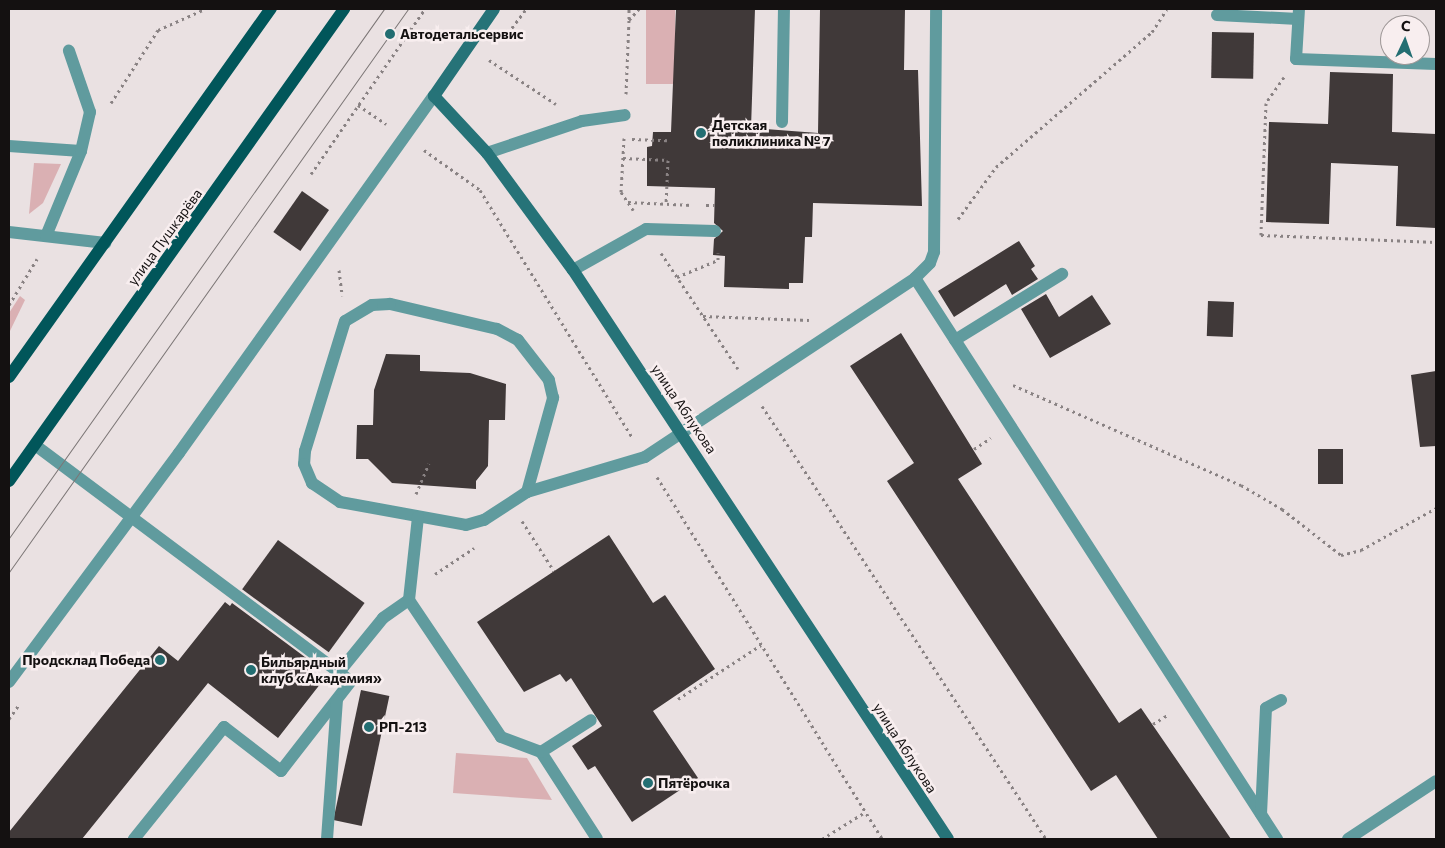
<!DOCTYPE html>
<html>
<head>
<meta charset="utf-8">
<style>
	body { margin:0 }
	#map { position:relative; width:1445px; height:848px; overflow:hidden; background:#eae1e2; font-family:Commissioner,sans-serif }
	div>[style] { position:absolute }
	.green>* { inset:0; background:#dab0b3; transform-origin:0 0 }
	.building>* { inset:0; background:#403939; transform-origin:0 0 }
	.path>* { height:3px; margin-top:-1.5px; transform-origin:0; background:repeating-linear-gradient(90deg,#898283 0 2.5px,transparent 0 6.5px) }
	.lane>* { height:12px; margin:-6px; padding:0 6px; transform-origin:6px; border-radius:6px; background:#609b9e }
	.street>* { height:12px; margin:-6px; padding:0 6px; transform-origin:6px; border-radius:6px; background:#609b9e }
	.secondary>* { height:12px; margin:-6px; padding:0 6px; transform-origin:6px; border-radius:6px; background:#267378 }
	.primary>* { height:12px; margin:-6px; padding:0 6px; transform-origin:6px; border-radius:6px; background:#01565a }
	.tram>* { height:1px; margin:-0.5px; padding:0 0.5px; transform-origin:0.5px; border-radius:0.5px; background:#7c7676 }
	.dots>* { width:14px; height:14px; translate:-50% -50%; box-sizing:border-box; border:2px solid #f8eeef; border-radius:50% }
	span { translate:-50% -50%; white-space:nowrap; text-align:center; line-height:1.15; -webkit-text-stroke:5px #f8eeef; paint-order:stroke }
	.poi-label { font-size:14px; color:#141111; font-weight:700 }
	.left { translate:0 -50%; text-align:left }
	.right { translate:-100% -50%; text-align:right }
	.street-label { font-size:14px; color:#141111 }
	.frame { position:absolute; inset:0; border:10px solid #141111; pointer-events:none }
	.north { position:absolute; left:1380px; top:15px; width:50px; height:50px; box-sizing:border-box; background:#f8eeef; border:1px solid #9d9696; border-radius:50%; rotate:3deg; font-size:14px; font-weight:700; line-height:20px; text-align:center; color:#141111 }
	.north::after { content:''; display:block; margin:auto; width:18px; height:22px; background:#236e72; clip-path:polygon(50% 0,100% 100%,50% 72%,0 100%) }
</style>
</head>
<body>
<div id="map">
	<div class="green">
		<i style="left:646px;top:9px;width:29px;height:75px"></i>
		<i style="clip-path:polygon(34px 163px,61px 164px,43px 203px,29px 214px)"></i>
		<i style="clip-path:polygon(20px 296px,25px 300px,9px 333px,9px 313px)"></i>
		<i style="clip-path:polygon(456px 753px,527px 758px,552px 800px,453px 793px)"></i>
	</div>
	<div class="building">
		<i style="clip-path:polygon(676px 9px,755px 9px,751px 128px,818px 133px,820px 9px,905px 9px,904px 70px,918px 70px,922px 206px,813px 203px,812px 237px,805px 237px,803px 283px,789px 283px,789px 289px,724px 287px,725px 256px,713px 255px,714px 239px,723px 231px,714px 223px,715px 188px,647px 186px,647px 147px,652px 146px,653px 132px,671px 132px)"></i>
		<i style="left:1212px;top:32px;width:42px;height:46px;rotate:1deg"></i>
		<i style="clip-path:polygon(1330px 72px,1393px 74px,1392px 132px,1436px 134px,1436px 228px,1396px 226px,1398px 166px,1331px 163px,1329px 224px,1266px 222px,1269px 122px,1328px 124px)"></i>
		<i style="left:302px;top:191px;width:33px;height:50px;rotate:35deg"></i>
		<i style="clip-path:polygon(1019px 241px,1035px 266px,1031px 269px,1038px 279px,1012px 295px,1006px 284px,954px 317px,938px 291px)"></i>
		<i style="clip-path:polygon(1046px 294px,1059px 317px,1092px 295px,1111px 324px,1050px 358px,1021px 309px)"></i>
		<i style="left:1208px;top:301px;width:26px;height:35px;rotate:2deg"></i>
		<i style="clip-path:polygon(901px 333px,982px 464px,958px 479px,1119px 723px,1141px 708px,1231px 839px,1158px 839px,1116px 775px,1091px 791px,887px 481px,914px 463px,850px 366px)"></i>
		<i style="clip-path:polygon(386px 354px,420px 355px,420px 371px,470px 373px,506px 384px,505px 420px,489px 420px,488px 466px,476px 481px,476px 489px,392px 483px,368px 459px,356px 459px,357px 425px,373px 425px,374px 390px)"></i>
		<i style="clip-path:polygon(1436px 371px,1436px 446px,1420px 447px,1411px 375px)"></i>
		<i style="left:1318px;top:449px;width:25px;height:35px"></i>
		<i style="clip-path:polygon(609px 535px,653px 603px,665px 595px,715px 669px,653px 711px,698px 778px,632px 822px,595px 766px,588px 770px,572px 746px,602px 726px,571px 678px,566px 682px,560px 674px,524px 692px,477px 622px)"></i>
		<i style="left:278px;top:540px;width:107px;height:61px;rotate:36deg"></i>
		<i style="clip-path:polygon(225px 602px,230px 606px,232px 603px,317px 666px,307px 680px,321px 683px,278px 738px,208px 683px,82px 839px,9px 839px,9px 832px,159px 646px,178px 661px)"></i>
		<i style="left:361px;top:690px;width:29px;height:133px;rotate:12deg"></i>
	</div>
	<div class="path">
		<i style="left:629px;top:19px;width:10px;rotate:-90deg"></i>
		<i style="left:508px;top:33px;width:30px;rotate:-53deg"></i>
		<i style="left:489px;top:60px;width:80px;rotate:33.3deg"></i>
		<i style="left:1284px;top:77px;width:32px;rotate:125deg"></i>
		<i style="left:1266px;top:103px;width:132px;rotate:92.2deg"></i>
		<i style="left:1261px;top:235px;width:175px;rotate:2.3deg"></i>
		<i style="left:626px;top:94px;width:74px;rotate:-87.7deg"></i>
		<i style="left:629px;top:20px;width:15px;rotate:-48deg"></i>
		<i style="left:111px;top:103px;width:87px;rotate:-57.2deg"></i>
		<i style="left:158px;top:30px;width:51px;rotate:-24.1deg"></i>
		<i style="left:358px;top:105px;width:34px;rotate:34deg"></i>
		<i style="left:624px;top:138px;width:54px;rotate:93.2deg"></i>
		<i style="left:621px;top:192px;width:22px;rotate:56deg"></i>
		<i style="left:632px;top:139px;width:35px;rotate:2deg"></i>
		<i style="left:424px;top:150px;width:69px;rotate:35.5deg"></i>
		<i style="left:480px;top:190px;width:290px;rotate:58.4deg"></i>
		<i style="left:623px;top:158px;width:45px;rotate:2.5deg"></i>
		<i style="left:668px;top:160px;width:44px;rotate:92.6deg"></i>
		<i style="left:311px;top:174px;width:201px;rotate:-55.4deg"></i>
		<i style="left:628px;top:202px;width:64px;rotate:2.7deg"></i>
		<i style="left:706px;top:205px;width:9px"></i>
		<i style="left:958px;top:219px;width:64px;rotate:-53.8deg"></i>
		<i style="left:996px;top:167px;width:206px;rotate:-40.9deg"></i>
		<i style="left:1152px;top:32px;width:27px;rotate:-57deg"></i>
		<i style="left:661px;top:253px;width:139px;rotate:56.4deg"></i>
		<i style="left:339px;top:270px;width:26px;rotate:83deg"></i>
		<i style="left:677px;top:277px;width:44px;rotate:-22.5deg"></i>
		<i style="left:718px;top:260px;width:7px;rotate:-90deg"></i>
		<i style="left:9px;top:305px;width:54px;rotate:-58.7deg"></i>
		<i style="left:703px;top:316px;width:106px;rotate:2.2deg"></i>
		<i style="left:1013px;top:385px;width:249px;rotate:23.7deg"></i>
		<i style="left:1241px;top:485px;width:48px;rotate:30.3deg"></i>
		<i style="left:1282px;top:509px;width:75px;rotate:37.9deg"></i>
		<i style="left:1341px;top:555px;width:21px;rotate:-14deg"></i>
		<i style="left:1361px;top:550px;width:86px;rotate:-29.2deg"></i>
		<i style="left:762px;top:406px;width:518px;rotate:56.74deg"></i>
		<i style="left:974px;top:449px;width:20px;rotate:-33deg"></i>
		<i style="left:657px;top:477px;width:426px;rotate:58.1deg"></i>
		<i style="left:416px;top:494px;width:33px;rotate:-67deg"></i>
		<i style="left:522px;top:521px;width:59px;rotate:57.4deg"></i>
		<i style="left:435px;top:574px;width:47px;rotate:-33.7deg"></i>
		<i style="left:678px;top:699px;width:99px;rotate:-33deg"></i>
		<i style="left:9px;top:719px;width:19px;rotate:-55deg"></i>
		<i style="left:1153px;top:724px;width:19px;rotate:-32deg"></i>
		<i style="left:822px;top:839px;width:51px;rotate:-32.1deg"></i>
	</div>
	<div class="lane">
		<i style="left:1299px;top:9px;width:50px;rotate:93.4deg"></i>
		<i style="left:1296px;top:59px;width:140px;rotate:2deg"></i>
		<i style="left:1217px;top:15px;width:81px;rotate:2.8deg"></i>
		<i style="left:782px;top:122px;width:113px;rotate:-89deg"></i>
		<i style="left:9px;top:146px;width:72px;rotate:4deg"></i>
		<i style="left:487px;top:153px;width:100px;rotate:-18.6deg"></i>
		<i style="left:582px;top:121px;width:43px;rotate:-7.9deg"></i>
		<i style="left:9px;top:232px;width:97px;rotate:6.5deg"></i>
		<i style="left:46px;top:236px;width:92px;rotate:-67.6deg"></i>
		<i style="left:81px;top:151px;width:40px;rotate:-77deg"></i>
		<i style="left:90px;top:112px;width:65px;rotate:-109deg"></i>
		<i style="left:573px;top:270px;width:84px;rotate:-29.3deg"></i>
		<i style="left:646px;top:229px;width:69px;rotate:1.7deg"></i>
		<i style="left:915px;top:278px;width:21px;rotate:-45deg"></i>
		<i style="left:930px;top:263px;width:12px;rotate:-70deg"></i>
		<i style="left:934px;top:252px;width:243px;rotate:-89.5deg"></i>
		<i style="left:955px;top:340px;width:126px;rotate:-31.7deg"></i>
		<i style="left:35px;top:445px;width:394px;rotate:36.8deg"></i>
		<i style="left:351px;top:681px;width:114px;rotate:127.9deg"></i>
		<i style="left:281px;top:771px;width:72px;rotate:-142.3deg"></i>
		<i style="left:224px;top:727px;width:144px;rotate:128.8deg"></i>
		<i style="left:527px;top:492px;width:98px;rotate:-74.5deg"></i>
		<i style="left:553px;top:398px;width:18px;rotate:-103deg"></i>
		<i style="left:549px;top:380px;width:51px;rotate:-127.8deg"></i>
		<i style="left:518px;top:340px;width:24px;rotate:-152deg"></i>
		<i style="left:497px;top:329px;width:110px;rotate:-166.8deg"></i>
		<i style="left:390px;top:304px;width:18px;rotate:177deg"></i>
		<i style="left:372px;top:305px;width:31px;rotate:149deg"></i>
		<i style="left:345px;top:321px;width:136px;rotate:107.1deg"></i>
		<i style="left:305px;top:451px;width:13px;rotate:94deg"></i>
		<i style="left:304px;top:464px;width:21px;rotate:67deg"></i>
		<i style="left:312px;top:483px;width:34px;rotate:34deg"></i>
		<i style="left:340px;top:502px;width:128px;rotate:10.3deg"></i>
		<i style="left:466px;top:525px;width:19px;rotate:-16deg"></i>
		<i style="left:484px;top:520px;width:51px;rotate:-33.1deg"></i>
		<i style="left:527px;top:492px;width:123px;rotate:-16.5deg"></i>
		<i style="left:645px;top:457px;width:324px;rotate:-33.5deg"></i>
		<i style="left:915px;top:278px;width:668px;rotate:57.17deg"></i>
		<i style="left:418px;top:517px;width:83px;rotate:96.2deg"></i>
		<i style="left:409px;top:600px;width:165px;rotate:56.1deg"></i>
		<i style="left:501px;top:737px;width:43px;rotate:20.6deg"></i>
		<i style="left:541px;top:752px;width:103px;rotate:57.2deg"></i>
		<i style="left:340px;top:671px;width:68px;rotate:-50.9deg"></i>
		<i style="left:383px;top:618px;width:32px;rotate:-35deg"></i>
		<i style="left:541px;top:752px;width:59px;rotate:-32.6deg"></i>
		<i style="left:1261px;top:814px;width:106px;rotate:-87.3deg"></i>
		<i style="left:1266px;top:708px;width:17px;rotate:-28deg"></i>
		<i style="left:327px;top:839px;width:139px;rotate:-85.9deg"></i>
		<i style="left:1348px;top:839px;width:105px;rotate:-33.4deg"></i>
	</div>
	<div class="street">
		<i style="left:9px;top:682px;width:285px;rotate:-53.4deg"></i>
		<i style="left:179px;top:453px;width:439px;rotate:-54.5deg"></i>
	</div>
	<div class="secondary">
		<i style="left:494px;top:9px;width:106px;rotate:124.6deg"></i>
		<i style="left:434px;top:96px;width:78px;rotate:47.1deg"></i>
		<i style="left:487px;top:153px;width:145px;rotate:53.7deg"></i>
		<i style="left:573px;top:270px;width:681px;rotate:56.61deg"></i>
	</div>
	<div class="primary">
		<i style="left:9px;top:377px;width:452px;rotate:-54.6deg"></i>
		<i style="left:9px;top:481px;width:579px;rotate:-54.63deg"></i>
	</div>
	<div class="tram">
		<i style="left:9px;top:538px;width:648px;rotate:-54.67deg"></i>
		<i style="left:9px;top:572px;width:690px;rotate:-54.67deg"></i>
	</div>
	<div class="dots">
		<i style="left:390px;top:34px;background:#236e72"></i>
		<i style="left:701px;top:133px;background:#236e72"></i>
		<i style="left:160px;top:660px;background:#236e72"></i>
		<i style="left:251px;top:670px;background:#236e72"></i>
		<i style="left:369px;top:727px;background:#236e72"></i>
		<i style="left:648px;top:783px;background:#236e72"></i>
	</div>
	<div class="poi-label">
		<span class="left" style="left:400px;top:34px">Автодетальсервис</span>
		<span class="left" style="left:712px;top:133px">Детская<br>поликлиника № 7</span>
		<span class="right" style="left:150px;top:660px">Продсклад Победа</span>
		<span class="left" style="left:261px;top:670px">Бильярдный<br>клуб «Академия»</span>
		<span class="left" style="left:379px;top:727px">РП-213</span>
		<span class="left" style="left:658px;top:783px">Пятёрочка</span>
	</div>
	<div class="street-label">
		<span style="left:165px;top:237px;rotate:-54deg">улица Пушкарёва</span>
		<span style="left:684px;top:409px;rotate:56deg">улица Аблукова</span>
		<span style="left:905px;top:748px;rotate:57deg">улица Аблукова</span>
	</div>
	<div class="frame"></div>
	<div class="north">С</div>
</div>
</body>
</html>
